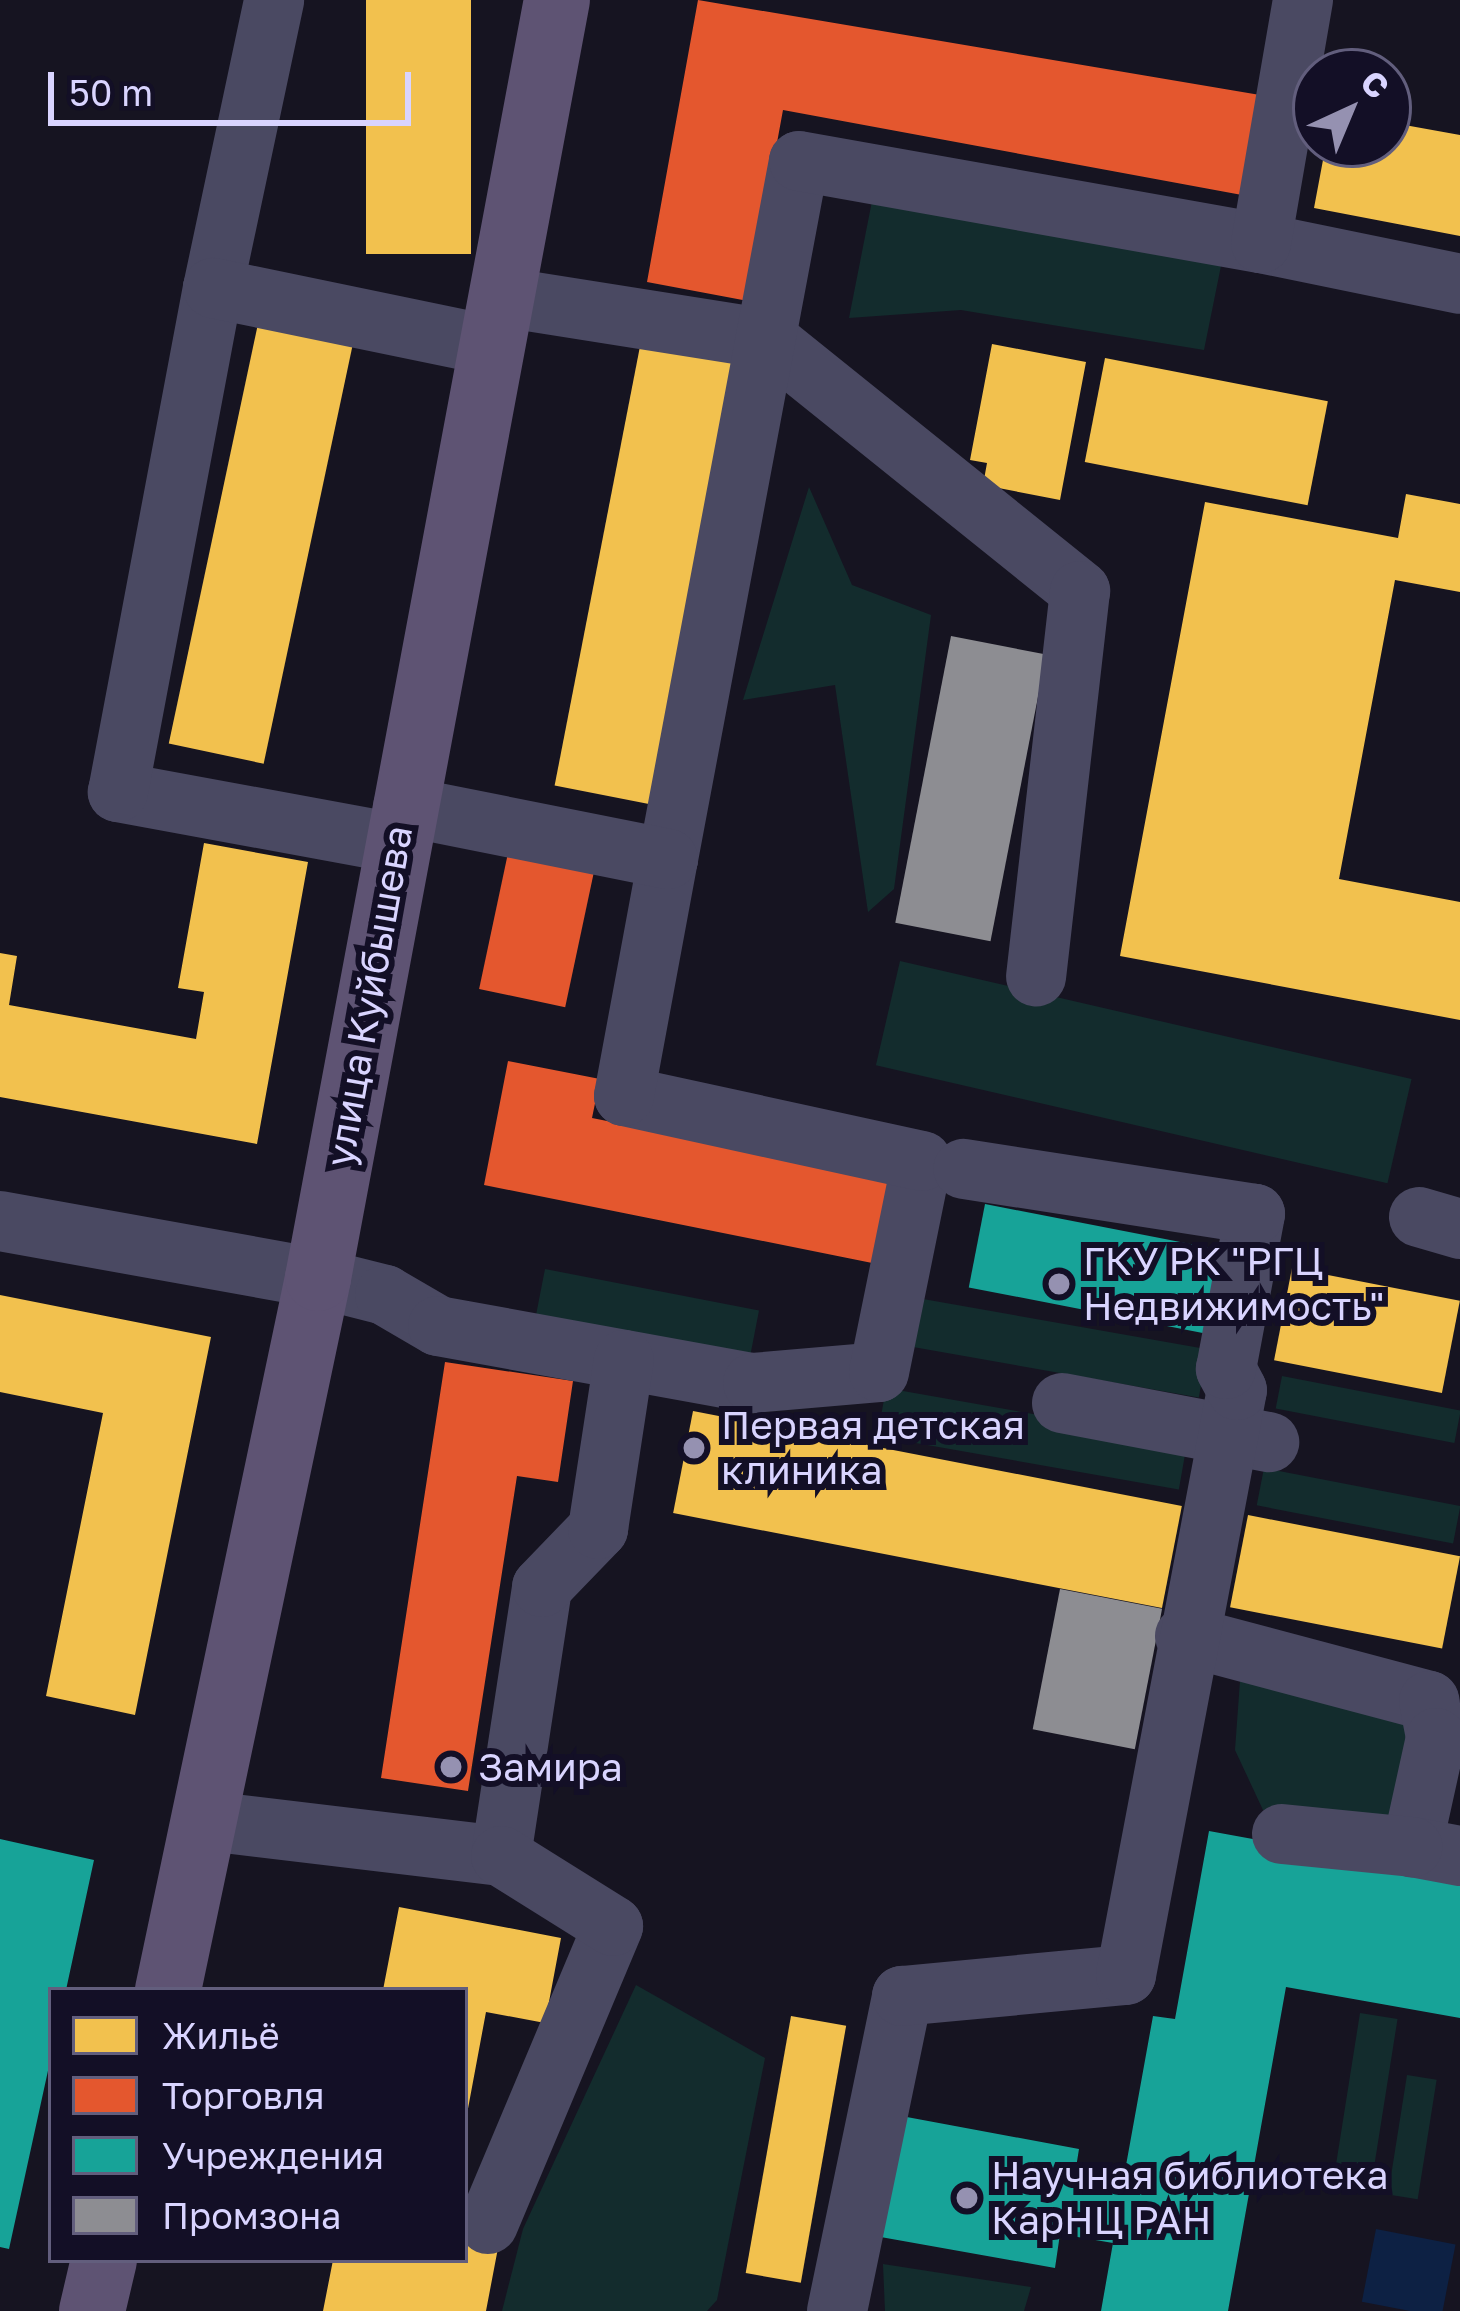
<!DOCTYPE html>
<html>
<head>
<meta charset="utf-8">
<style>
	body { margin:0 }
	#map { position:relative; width:1460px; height:2311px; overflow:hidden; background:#161421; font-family:"Golos Text",sans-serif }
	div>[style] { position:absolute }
	.green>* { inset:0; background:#132c2d; transform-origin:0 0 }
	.water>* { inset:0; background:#0d2144; transform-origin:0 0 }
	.homes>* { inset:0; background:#f2c14e; transform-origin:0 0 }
	.shops>* { inset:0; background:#e4572e; transform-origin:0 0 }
	.public>* { inset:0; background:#17a398; transform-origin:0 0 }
	.industry>* { inset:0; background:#8d8d92; transform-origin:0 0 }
	.minor>* { height:60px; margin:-30px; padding:0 30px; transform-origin:30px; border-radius:30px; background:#4a4962 }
	.major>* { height:66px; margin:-33px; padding:0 33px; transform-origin:33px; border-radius:33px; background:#5e5373 }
	.dots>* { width:33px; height:33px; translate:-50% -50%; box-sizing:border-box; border:6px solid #130f26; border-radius:50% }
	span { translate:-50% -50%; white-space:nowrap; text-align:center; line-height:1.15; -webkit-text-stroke:12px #130f26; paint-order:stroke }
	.street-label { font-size:39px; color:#d9d4ff }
	.poi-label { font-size:39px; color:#d9d4ff }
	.left { translate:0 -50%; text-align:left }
	.legend { position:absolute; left:48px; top:1987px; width:420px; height:276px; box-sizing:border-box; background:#130f26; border:3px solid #625e7d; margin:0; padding:15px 21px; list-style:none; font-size:36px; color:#d9d4ff }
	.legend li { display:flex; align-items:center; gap:24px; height:60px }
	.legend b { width:60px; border:3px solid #625e7d }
	.north { position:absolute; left:1292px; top:48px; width:120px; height:120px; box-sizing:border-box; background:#130f26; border:3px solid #625e7d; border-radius:50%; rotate:44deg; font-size:33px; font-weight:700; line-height:48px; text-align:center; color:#d9d4ff }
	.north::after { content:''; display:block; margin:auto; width:42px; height:54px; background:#9591b1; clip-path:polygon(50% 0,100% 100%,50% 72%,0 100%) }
	.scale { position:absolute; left:48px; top:72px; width:363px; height:54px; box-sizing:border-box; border:6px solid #d9d4ff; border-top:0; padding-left:15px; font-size:36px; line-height:42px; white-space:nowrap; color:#d9d4ff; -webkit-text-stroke:9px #130f26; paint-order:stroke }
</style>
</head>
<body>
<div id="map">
	<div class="green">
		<i style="clip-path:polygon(873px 196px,1223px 256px,1204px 350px,961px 310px,849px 318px)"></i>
		<i style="clip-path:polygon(809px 487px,852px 585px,931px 615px,894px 889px,868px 912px,835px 685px,743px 700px)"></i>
		<i style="left:900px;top:961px;width:525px;height:107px;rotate:13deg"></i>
		<i style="left:545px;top:1269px;width:218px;height:49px;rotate:11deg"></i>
		<i style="left:906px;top:1296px;width:306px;height:49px;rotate:10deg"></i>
		<i style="left:1282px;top:1376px;width:182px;height:33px;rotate:11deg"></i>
		<i style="left:886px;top:1388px;width:306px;height:49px;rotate:10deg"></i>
		<i style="left:1264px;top:1468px;width:200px;height:38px;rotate:11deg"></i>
		<i style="clip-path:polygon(1240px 1681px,1413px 1714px,1397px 1825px,1263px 1810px,1235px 1750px)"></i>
		<i style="clip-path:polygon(636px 1985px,765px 2058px,717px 2300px,707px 2311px,502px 2311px,523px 2229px)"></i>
		<i style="left:1360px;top:2013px;width:38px;height:170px;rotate:9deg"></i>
		<i style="left:1407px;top:2075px;width:30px;height:121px;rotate:9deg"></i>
		<i style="clip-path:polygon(883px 2264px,1031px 2287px,1024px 2311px,885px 2311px)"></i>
	</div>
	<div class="water">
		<i style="left:1376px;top:2229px;width:81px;height:74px;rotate:11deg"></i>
	</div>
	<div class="homes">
		<i style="left:366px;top:0;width:105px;height:254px"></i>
		<i style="clip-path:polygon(1388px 122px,1460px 135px,1460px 236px,1314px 208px,1326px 144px,1388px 144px)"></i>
		<i style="left:259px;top:319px;width:97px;height:434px;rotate:12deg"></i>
		<i style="left:642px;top:336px;width:96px;height:458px;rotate:11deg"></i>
		<i style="clip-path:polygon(992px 344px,1086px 362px,1060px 500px,983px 485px,987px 463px,970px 460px)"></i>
		<i style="left:1105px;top:358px;width:227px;height:106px;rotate:11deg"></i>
		<i style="clip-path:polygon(1406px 494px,1460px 504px,1460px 592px,1395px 580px,1339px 879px,1460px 902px,1460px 1020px,1120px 956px,1205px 502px,1398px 538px)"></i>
		<i style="clip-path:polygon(204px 843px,308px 862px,257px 1144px,0 1097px,0 953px,17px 956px,9px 1005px,196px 1039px,204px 992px,178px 988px)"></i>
		<i style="left:1292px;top:1268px;width:171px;height:94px;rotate:11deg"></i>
		<i style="clip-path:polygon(0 1295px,211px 1337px,135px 1715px,46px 1696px,103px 1413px,0 1392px)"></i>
		<i style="left:693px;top:1411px;width:498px;height:104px;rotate:11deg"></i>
		<i style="left:1248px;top:1515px;width:216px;height:94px;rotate:11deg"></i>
		<i style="clip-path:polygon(399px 1907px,561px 1938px,545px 2023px,486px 2012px,467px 2114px,465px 1990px,383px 1990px)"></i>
		<i style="left:791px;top:2016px;width:56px;height:261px;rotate:10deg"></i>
		<i style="clip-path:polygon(465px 2241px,498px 2248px,486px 2311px,323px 2311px,333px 2260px,465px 2260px)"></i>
	</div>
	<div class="shops">
		<i style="clip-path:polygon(698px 0,1260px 95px,1242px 195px,783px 110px,748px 301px,647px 282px)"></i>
		<i style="left:508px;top:853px;width:88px;height:139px;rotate:12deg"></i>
		<i style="clip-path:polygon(508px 1061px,600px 1079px,592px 1118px,908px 1181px,892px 1267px,484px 1185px)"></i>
		<i style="clip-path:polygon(445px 1362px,573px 1381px,558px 1482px,517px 1476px,468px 1791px,381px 1778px)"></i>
	</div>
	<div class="public">
		<i style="left:985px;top:1204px;width:250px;height:85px;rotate:11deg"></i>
		<i style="clip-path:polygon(1209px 1831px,1460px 1877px,1460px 2018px,1286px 1987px,1228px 2311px,1101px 2311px,1113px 2243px,1060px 2234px,1055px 2268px,875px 2236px,896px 2115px,1079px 2149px,1075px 2174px,1123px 2182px,1153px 2016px,1175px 2019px)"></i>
		<i style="clip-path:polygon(0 1839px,94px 1860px,66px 1990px,51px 1990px,51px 2057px,9px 2249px,0 2247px)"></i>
	</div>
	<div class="industry">
		<i style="left:951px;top:636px;width:97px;height:292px;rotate:11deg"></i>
		<i style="left:1060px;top:1589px;width:104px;height:143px;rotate:11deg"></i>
	</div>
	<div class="minor">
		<i style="left:1261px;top:243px;width:203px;rotate:11.6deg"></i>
		<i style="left:213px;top:288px;width:294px;rotate:-78deg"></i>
		<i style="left:503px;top:297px;width:267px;rotate:9deg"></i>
		<i style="left:767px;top:339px;width:402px;rotate:38.8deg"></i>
		<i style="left:1080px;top:591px;width:388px;rotate:96.5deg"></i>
		<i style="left:395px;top:843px;width:282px;rotate:-169.6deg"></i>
		<i style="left:118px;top:792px;width:513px;rotate:-79.33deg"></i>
		<i style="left:213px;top:288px;width:287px;rotate:11.7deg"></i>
		<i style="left:668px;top:859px;width:710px;rotate:-79.37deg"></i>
		<i style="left:799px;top:161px;width:469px;rotate:10.1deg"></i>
		<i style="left:1261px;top:243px;width:247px;rotate:-80.2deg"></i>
		<i style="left:1419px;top:1217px;width:43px;rotate:16.3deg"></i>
		<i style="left:0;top:1221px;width:323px;rotate:10.2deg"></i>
		<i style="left:318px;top:1278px;width:69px;rotate:14.2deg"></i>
		<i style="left:385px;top:1295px;width:61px;rotate:30.3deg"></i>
		<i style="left:438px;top:1326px;width:320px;rotate:10.3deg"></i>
		<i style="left:753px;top:1383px;width:126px;rotate:-5deg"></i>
		<i style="left:879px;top:1372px;width:215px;rotate:-78.5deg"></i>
		<i style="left:922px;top:1161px;width:305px;rotate:-167.7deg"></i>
		<i style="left:624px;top:1096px;width:241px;rotate:-79.5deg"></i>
		<i style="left:668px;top:859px;width:270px;rotate:-168.7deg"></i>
		<i style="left:1062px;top:1403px;width:211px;rotate:10.7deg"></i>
		<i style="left:1185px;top:1636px;width:253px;rotate:14.9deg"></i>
		<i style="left:1429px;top:1701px;width:38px;rotate:79deg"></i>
		<i style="left:1436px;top:1738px;width:112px;rotate:102.4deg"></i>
		<i style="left:1412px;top:1847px;width:49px;rotate:10.6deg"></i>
		<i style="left:208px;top:1821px;width:295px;rotate:6.8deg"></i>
		<i style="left:501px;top:1856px;width:272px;rotate:-81.3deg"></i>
		<i style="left:542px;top:1587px;width:81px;rotate:-46deg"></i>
		<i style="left:598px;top:1529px;width:171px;rotate:-81.3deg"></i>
		<i style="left:1282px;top:1834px;width:131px;rotate:5.7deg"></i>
		<i style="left:488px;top:2224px;width:323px;rotate:-67.2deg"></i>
		<i style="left:613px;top:1926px;width:132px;rotate:-148deg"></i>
		<i style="left:837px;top:2311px;width:322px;rotate:-78.3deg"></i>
		<i style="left:902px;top:1996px;width:225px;rotate:-5.4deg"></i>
		<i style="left:1126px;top:1975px;width:595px;rotate:-79.26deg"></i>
		<i style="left:1237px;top:1390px;width:24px;rotate:-118deg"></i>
		<i style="left:1226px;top:1369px;width:158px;rotate:-79.4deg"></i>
		<i style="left:1255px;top:1214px;width:295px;rotate:-171.2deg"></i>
	</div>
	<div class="major">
		<i style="left:168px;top:1990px;width:728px;rotate:-78.1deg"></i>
		<i style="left:318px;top:1278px;width:1300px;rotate:-79.41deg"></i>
		<i style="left:92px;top:2311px;width:52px;rotate:-76.8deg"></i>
	</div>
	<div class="dots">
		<i style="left:1059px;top:1284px;background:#9591b1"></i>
		<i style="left:694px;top:1448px;background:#9591b1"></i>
		<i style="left:451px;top:1767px;background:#9591b1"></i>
		<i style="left:967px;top:2198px;background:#9591b1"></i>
	</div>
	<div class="street-label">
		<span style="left:369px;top:996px;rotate:-80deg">улица Куйбышева</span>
	</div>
	<div class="poi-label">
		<span class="left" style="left:1083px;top:1284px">ГКУ РК "РГЦ<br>Недвижимость"</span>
		<span class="left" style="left:721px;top:1448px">Первая детская<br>клиника</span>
		<span class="left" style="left:478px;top:1767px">Замира</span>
		<span class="left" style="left:991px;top:2198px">Научная библиотека<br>КарНЦ РАН</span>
	</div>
	<ul class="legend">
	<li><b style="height:33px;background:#f2c14e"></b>Жильё</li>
	<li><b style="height:33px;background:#e4572e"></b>Торговля</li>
	<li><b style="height:33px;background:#17a398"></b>Учреждения</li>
	<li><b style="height:33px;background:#8d8d92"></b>Промзона</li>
	</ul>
	<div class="north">С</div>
	<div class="scale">50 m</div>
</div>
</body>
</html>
